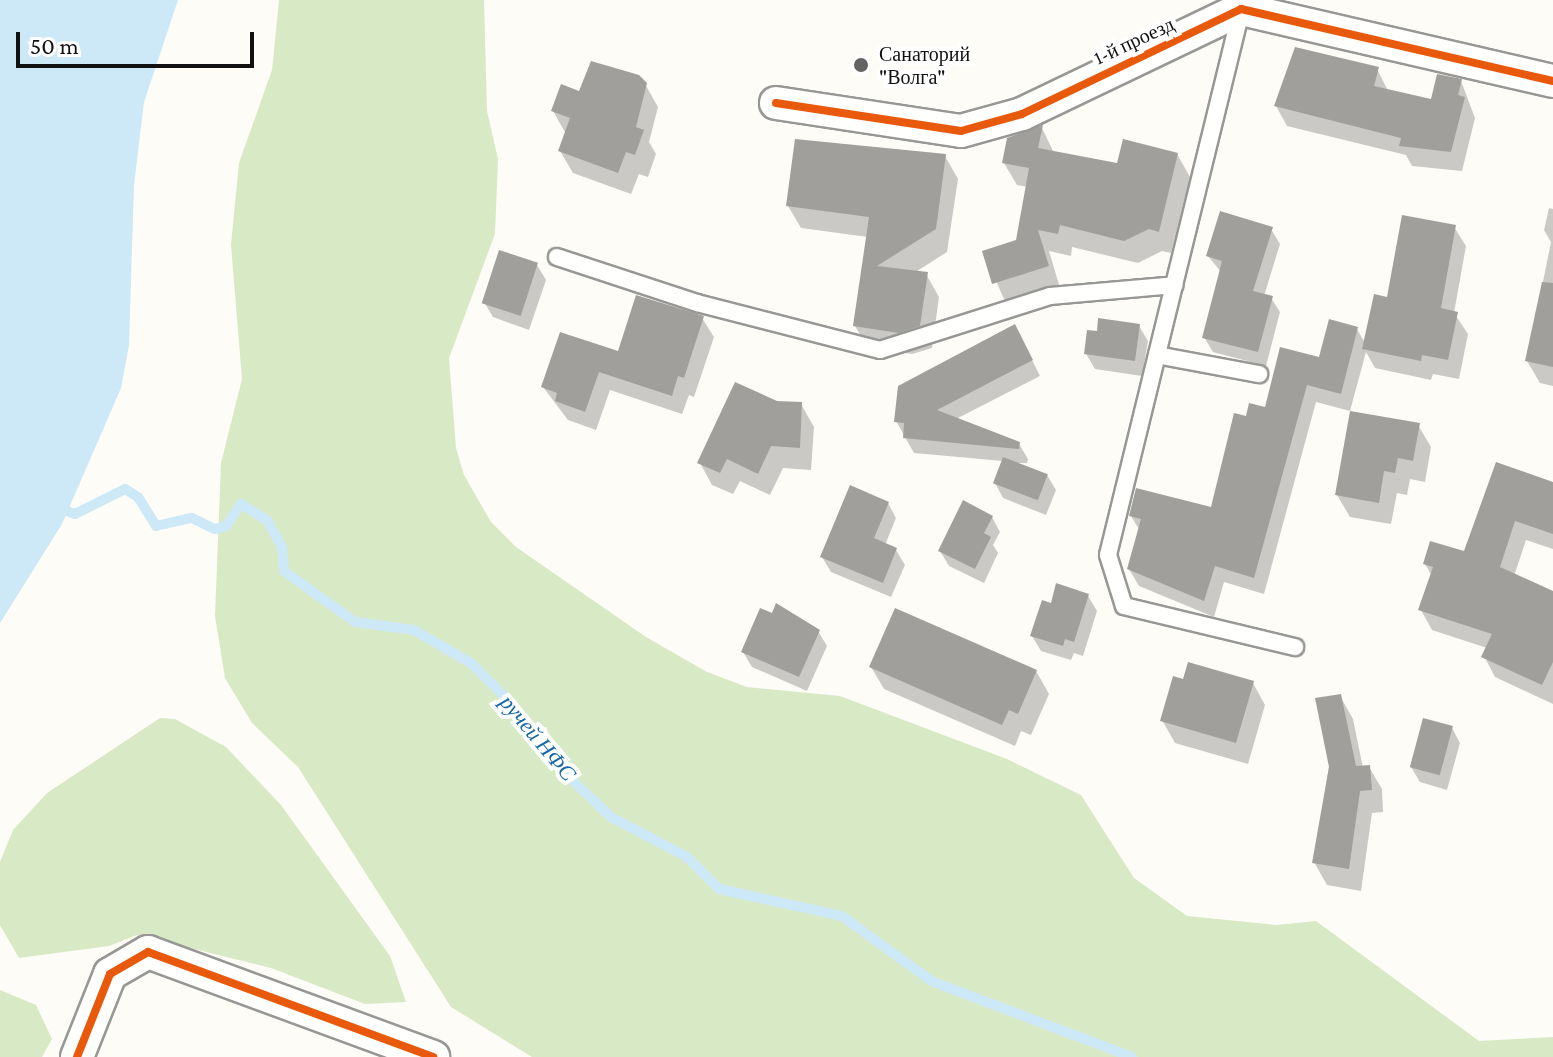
<!DOCTYPE html>
<html>
<head>
<meta charset="utf-8">
<style>
	body { margin:0 }
	#map { position:relative; width:1553px; height:1057px; overflow:hidden; background:#fdfcf7; font-family:"Crimson Pro",serif }
	div>[style] { position:absolute }
	.forest>* { inset:0; background:#d8eac5 }
	.water>* { inset:0; background:#cde8f7 }
	.shadow>* { inset:0; background:#0003 }
	.stream>* { height:10px; margin:-5px; padding:0 5px; transform-origin:5px; border-radius:5px; background:#cde8f7 }
	.building>* { inset:0; background:#a19f9c; transform-origin:0 0 }
	.roads { filter:drop-shadow(2px 0 #979795) drop-shadow(-2px 0 #979795) drop-shadow(0 2px #979795) drop-shadow(0 -2px #979795) }
	.service>* { height:16px; margin:-8px; padding:0 8px; transform-origin:8px; border-radius:8px; background:#fffffe }
	.minor>* { height:32px; margin:-16px; padding:0 16px; transform-origin:16px; border-radius:16px; background:#fffffe }
	.cycleway>* { height:8px; margin:-4px; padding:0 4px; transform-origin:4px; border-radius:4px; background:#e8590c }
	.dots>* { width:22px; height:22px; translate:-50% -50%; box-sizing:border-box; border:4px solid #fff; border-radius:50% }
	span { translate:-50% -50%; white-space:nowrap; text-align:center; line-height:1.15; -webkit-text-stroke:8px #fff; paint-order:stroke }
	.street-label { font-size:20px; color:#111 }
	.poi-label { font-size:20px; color:#111 }
	.left { translate:0 -50%; text-align:left }
	.water-label { font-size:22px; color:#1768a6; font-style:italic }
	.scale { position:absolute; left:16px; top:32px; width:238px; height:36px; box-sizing:border-box; border:4px solid #111; border-top:0; padding-left:10px; font-size:24px; line-height:28px; white-space:nowrap; color:#111; -webkit-text-stroke:6px #fff; paint-order:stroke }
</style>
</head>
<body>
<div id="map">
	<div class="forest">
		<i style="clip-path:polygon(279px 0,484px 0,487px 111px,498px 159px,495px 234px,449px 358px,456px 448px,464px 475px,491px 522px,516px 547px,646px 637px,707px 672px,747px 687px,840px 696px,1007px 759px,1081px 795px,1134px 878px,1187px 916px,1276px 925px,1316px 921px,1479px 1041px,1553px 1037px,1553px 1057px,532px 1057px,451px 1007px,298px 767px,252px 723px,225px 678px,215px 616px,221px 463px,242px 379px,231px 245px,239px 163px,272px 70px)"></i>
		<i style="clip-path:polygon(160px 718px,175px 719px,226px 747px,281px 805px,390px 956px,406px 1002px,365px 1004px,271px 968px,137px 935px,109px 946px,19px 958px,0 925px,0 862px,13px 830px,47px 793px)"></i>
		<i style="clip-path:polygon(0 990px,36px 1005px,52px 1039px,42px 1057px,0 1057px)"></i>
	</div>
	<div class="water">
		<i style="clip-path:polygon(0 0,178px 0,144px 102px,134px 185px,129px 345px,121px 388px,62px 524px,0 623px)"></i>
	</div>
	<div class="shadow">
		<i style="clip-path:polygon(1377px 69px,1388px 91px,1432px 102px,1461px 81px,1475px 118px,1462px 171px,1412px 166px,1406px 155px,1287px 126px,1276px 106px)"></i>
		<i style="clip-path:polygon(645px 84px,658px 107px,649px 142px,656px 154px,648px 177px,639px 174px,631px 194px,573px 173px,560px 151px,566px 134px,553px 111px,581px 94px)"></i>
		<i style="clip-path:polygon(1042px 128px,1054px 153px,1118px 166px,1177px 154px,1190px 177px,1171px 253px,1162px 251px,1138px 263px,1072px 247px,1071px 256px,1049px 251px,1060px 288px,1007px 306px,984px 253px,1018px 241px,1028px 187px,1017px 185px,1004px 163px)"></i>
		<i style="clip-path:polygon(945px 156px,958px 179px,947px 252px,914px 273px,926px 274px,939px 297px,932px 348px,912px 354px,868px 348px,855px 326px,868px 237px,801px 228px,788px 206px)"></i>
		<i style="clip-path:polygon(1549px 208px,1553px 209px,1553px 386px,1540px 383px,1527px 361px,1551px 242px,1544px 230px)"></i>
		<i style="clip-path:polygon(1454px 227px,1466px 246px,1454px 313px,1468px 334px,1459px 379px,1433px 374px,1431px 380px,1375px 368px,1366px 352px,1350px 411px,1316px 402px,1264px 594px,1224px 582px,1214px 617px,1139px 586px,1129px 569px,1140px 531px,1131px 516px,1212px 509px,1247px 418px,1266px 409px,1357px 329px,1365px 343px,1389px 299px)"></i>
		<i style="clip-path:polygon(1271px 229px,1280px 244px,1264px 296px,1271px 298px,1280px 312px,1266px 366px,1213px 352px,1204px 337px,1221px 272px,1208px 256px)"></i>
		<i style="clip-path:polygon(537px 265px,546px 280px,529px 330px,493px 317px,484px 302px)"></i>
		<i style="clip-path:polygon(702px 318px,714px 337px,694px 397px,689px 395px,682px 414px,610px 390px,596px 430px,568px 420px,543px 387px)"></i>
		<i style="clip-path:polygon(1139px 326px,1148px 341px,1142px 376px,1095px 369px,1086px 354px,1099px 333px)"></i>
		<i style="clip-path:polygon(1023px 342px,1040px 376px,956px 419px,1019px 444px,1028px 459px,1027px 463px,1017px 463px,1047px 475px,1056px 490px,1046px 515px,1003px 498px,995px 483px,1003px 461px,914px 453px,896px 421px)"></i>
		<i style="clip-path:polygon(776px 403px,801px 404px,814px 427px,811px 470px,783px 468px,770px 495px,740px 481px,733px 494px,712px 485px,700px 463px)"></i>
		<i style="clip-path:polygon(1418px 425px,1431px 447px,1425px 482px,1410px 479px,1407px 495px,1397px 493px,1391px 524px,1350px 517px,1337px 495px)"></i>
		<i style="clip-path:polygon(1497px 464px,1553px 496px,1553px 549px,1526px 540px,1514px 576px,1553px 593px,1553px 704px,1495px 677px,1484px 656px,1487px 648px,1432px 630px,1421px 610px,1432px 576px,1425px 564px,1465px 554px)"></i>
		<i style="clip-path:polygon(888px 503px,896px 518px,885px 545px,896px 550px,905px 565px,891px 597px,831px 572px,822px 557px)"></i>
		<i style="clip-path:polygon(992px 517px,1000px 532px,993px 545px,998px 553px,984px 583px,949px 566px,940px 551px)"></i>
		<i style="clip-path:polygon(1088px 596px,1097px 611px,1083px 656px,1074px 653px,1071px 660px,1041px 651px,1032px 636px,1052px 605px)"></i>
		<i style="clip-path:polygon(818px 631px,827px 646px,807px 691px,752px 667px,743px 652px)"></i>
		<i style="clip-path:polygon(871px 667px,1036px 671px,1049px 694px,1031px 735px,1021px 731px,1015px 746px,884px 689px)"></i>
		<i style="clip-path:polygon(1185px 681px,1253px 683px,1265px 705px,1248px 764px,1175px 743px,1162px 720px)"></i>
		<i style="clip-path:polygon(1340px 696px,1353px 719px,1363px 768px,1369px 767px,1382px 789px,1383px 812px,1372px 813px,1361px 891px,1327px 885px,1314px 862px)"></i>
		<i style="clip-path:polygon(1452px 728px,1460px 743px,1447px 790px,1420px 782px,1411px 767px)"></i>
	</div>
	<div class="stream">
		<i style="left:56px;top:507px;width:20px;rotate:20deg"></i>
		<i style="left:75px;top:514px;width:56px;rotate:-26.6deg"></i>
		<i style="left:125px;top:489px;width:15px;rotate:32deg"></i>
		<i style="left:138px;top:497px;width:34px;rotate:58deg"></i>
		<i style="left:156px;top:526px;width:37px;rotate:-13deg"></i>
		<i style="left:192px;top:518px;width:25px;rotate:26deg"></i>
		<i style="left:215px;top:529px;width:11px;rotate:-15deg"></i>
		<i style="left:226px;top:526px;width:27px;rotate:-56deg"></i>
		<i style="left:241px;top:504px;width:31px;rotate:32deg"></i>
		<i style="left:267px;top:520px;width:31px;rotate:61deg"></i>
		<i style="left:282px;top:547px;width:24px;rotate:85deg"></i>
		<i style="left:284px;top:571px;width:87px;rotate:35.7deg"></i>
		<i style="left:355px;top:622px;width:60px;rotate:7.7deg"></i>
		<i style="left:414px;top:630px;width:67px;rotate:30.4deg"></i>
		<i style="left:472px;top:664px;width:54px;rotate:45deg"></i>
		<i style="left:510px;top:702px;width:91px;rotate:52.1deg"></i>
		<i style="left:566px;top:774px;width:62px;rotate:43.7deg"></i>
		<i style="left:611px;top:817px;width:86px;rotate:27.8deg"></i>
		<i style="left:687px;top:857px;width:45px;rotate:45deg"></i>
		<i style="left:719px;top:889px;width:126px;rotate:12.4deg"></i>
		<i style="left:842px;top:916px;width:110px;rotate:36.1deg"></i>
		<i style="left:931px;top:981px;width:215px;rotate:20.7deg"></i>
	</div>
	<div class="building">
		<i style="clip-path:polygon(1295px 47px,1379px 67px,1374px 86px,1431px 99px,1437px 74px,1462px 79px,1458px 95px,1465px 97px,1451px 152px,1399px 146px,1401px 138px,1274px 106px)"></i>
		<i style="clip-path:polygon(591px 61px,639px 75px,647px 83px,636px 127px,644px 130px,635px 155px,626px 152px,618px 173px,558px 151px,570px 118px,551px 111px,561px 84px,579px 91px)"></i>
		<i style="clip-path:polygon(1043px 125px,1038px 148px,1117px 163px,1123px 139px,1178px 153px,1159px 232px,1149px 229px,1124px 241px,1060px 225px,1058px 234px,1038px 230px,1049px 266px,992px 284px,982px 251px,1016px 240px,1029px 168px,1002px 163px,1007px 138px)"></i>
		<i style="clip-path:polygon(795px 139px,946px 154px,936px 229px,877px 266px,928px 272px,920px 326px,899px 333px,853px 326px,869px 217px,786px 206px)"></i>
		<i style="clip-path:polygon(1220px 211px,1273px 227px,1253px 291px,1273px 296px,1258px 352px,1202px 338px,1222px 261px,1206px 256px)"></i>
		<i style="clip-path:polygon(1402px 215px,1456px 225px,1441px 308px,1458px 312px,1448px 360px,1422px 355px,1421px 361px,1362px 349px,1374px 294px,1387px 297px)"></i>
		<i style="left:499px;top:250px;width:41px;height:56px;rotate:18deg"></i>
		<i style="clip-path:polygon(1542px 282px,1553px 283px,1553px 367px,1525px 361px)"></i>
		<i style="clip-path:polygon(636px 295px,704px 316px,684px 378px,678px 376px,672px 396px,599px 372px,585px 412px,555px 401px,557px 393px,541px 387px,560px 332px,618px 351px)"></i>
		<i style="clip-path:polygon(1098px 318px,1140px 324px,1135px 361px,1084px 354px,1087px 330px,1097px 331px)"></i>
		<i style="clip-path:polygon(1329px 319px,1358px 327px,1341px 394px,1307px 385px,1254px 578px,1215px 566px,1204px 601px,1127px 569px,1141px 519px,1129px 516px,1136px 488px,1211px 507px,1234px 413px,1246px 416px,1249px 403px,1265px 407px,1280px 347px,1319px 357px)"></i>
		<i style="clip-path:polygon(1015px 324px,1033px 360px,937px 410px,1020px 442px,1019px 449px,903px 438px,904px 423px,894px 422px,898px 386px)"></i>
		<i style="clip-path:polygon(735px 382px,777px 401px,802px 402px,800px 448px,771px 446px,758px 474px,727px 459px,720px 473px,697px 463px)"></i>
		<i style="clip-path:polygon(1350px 411px,1420px 423px,1413px 461px,1398px 458px,1395px 473px,1384px 471px,1379px 503px,1335px 495px)"></i>
		<i style="left:1003px;top:457px;width:48px;height:28px;rotate:21deg"></i>
		<i style="clip-path:polygon(1496px 462px,1553px 482px,1553px 534px,1515px 521px,1500px 567px,1553px 591px,1553px 662px,1542px 685px,1481px 657px,1492px 634px,1418px 610px,1433px 567px,1423px 564px,1430px 541px,1464px 551px)"></i>
		<i style="clip-path:polygon(850px 485px,889px 502px,874px 538px,897px 548px,883px 583px,820px 557px)"></i>
		<i style="clip-path:polygon(963px 500px,993px 516px,984px 533px,991px 537px,975px 569px,938px 551px)"></i>
		<i style="clip-path:polygon(1056px 583px,1089px 594px,1074px 642px,1065px 639px,1063px 646px,1030px 636px,1042px 600px,1051px 603px)"></i>
		<i style="clip-path:polygon(776px 603px,820px 630px,799px 677px,741px 652px,760px 608px,772px 613px)"></i>
		<i style="clip-path:polygon(895px 608px,1037px 670px,1018px 714px,1009px 710px,1002px 725px,869px 667px)"></i>
		<i style="clip-path:polygon(1188px 662px,1254px 681px,1236px 743px,1160px 721px,1173px 676px,1183px 679px)"></i>
		<i style="clip-path:polygon(1341px 694px,1356px 766px,1370px 765px,1372px 790px,1360px 791px,1349px 869px,1312px 863px,1329px 767px,1315px 698px)"></i>
		<i style="left:1423px;top:718px;width:31px;height:51px;rotate:15deg"></i>
	</div>
	<div class="roads">
		<div class="service">
			<i style="left:1241px;top:11px;width:560px;rotate:103.74deg"></i>
			<i style="left:1108px;top:555px;width:53px;rotate:72.6deg"></i>
			<i style="left:1124px;top:606px;width:176px;rotate:13.5deg"></i>
			<i style="left:557px;top:257px;width:147px;rotate:18.2deg"></i>
			<i style="left:697px;top:303px;width:189px;rotate:14.4deg"></i>
			<i style="left:880px;top:350px;width:178px;rotate:-17.6deg"></i>
			<i style="left:1050px;top:296px;width:125px;rotate:-5deg"></i>
			<i style="left:1157px;top:355px;width:104px;rotate:10.6deg"></i>
		</div>
		<div class="minor">
			<i style="left:776px;top:103px;width:187px;rotate:8.6deg"></i>
			<i style="left:961px;top:131px;width:63px;rotate:-15.6deg"></i>
			<i style="left:1022px;top:114px;width:243px;rotate:-25.6deg"></i>
			<i style="left:1241px;top:9px;width:320px;rotate:13deg"></i>
			<i style="left:77px;top:1057px;width:89px;rotate:-68.3deg"></i>
			<i style="left:110px;top:974px;width:44px;rotate:-30.1deg"></i>
			<i style="left:148px;top:952px;width:304px;rotate:20.2deg"></i>
		</div>
	</div>
	<div class="cycleway">
		<i style="left:776px;top:103px;width:187px;rotate:8.6deg"></i>
		<i style="left:961px;top:131px;width:63px;rotate:-15.6deg"></i>
		<i style="left:1022px;top:114px;width:243px;rotate:-25.6deg"></i>
		<i style="left:1241px;top:9px;width:320px;rotate:13deg"></i>
		<i style="left:77px;top:1057px;width:89px;rotate:-68.3deg"></i>
		<i style="left:110px;top:974px;width:44px;rotate:-30.1deg"></i>
		<i style="left:148px;top:952px;width:304px;rotate:20.2deg"></i>
	</div>
	<div class="dots">
		<i style="left:861px;top:65px;background:#646362"></i>
	</div>
	<div class="street-label">
		<span style="left:1134px;top:41px;rotate:-25deg">1-й проезд</span>
	</div>
	<div class="poi-label">
		<span class="left" style="left:879px;top:66px">Санаторий<br>"Волга"</span>
	</div>
	<div class="water-label">
		<span style="left:538px;top:738px;rotate:50deg">ручей НФС</span>
	</div>
	<div class="scale">50 m</div>
</div>
</body>
</html>
